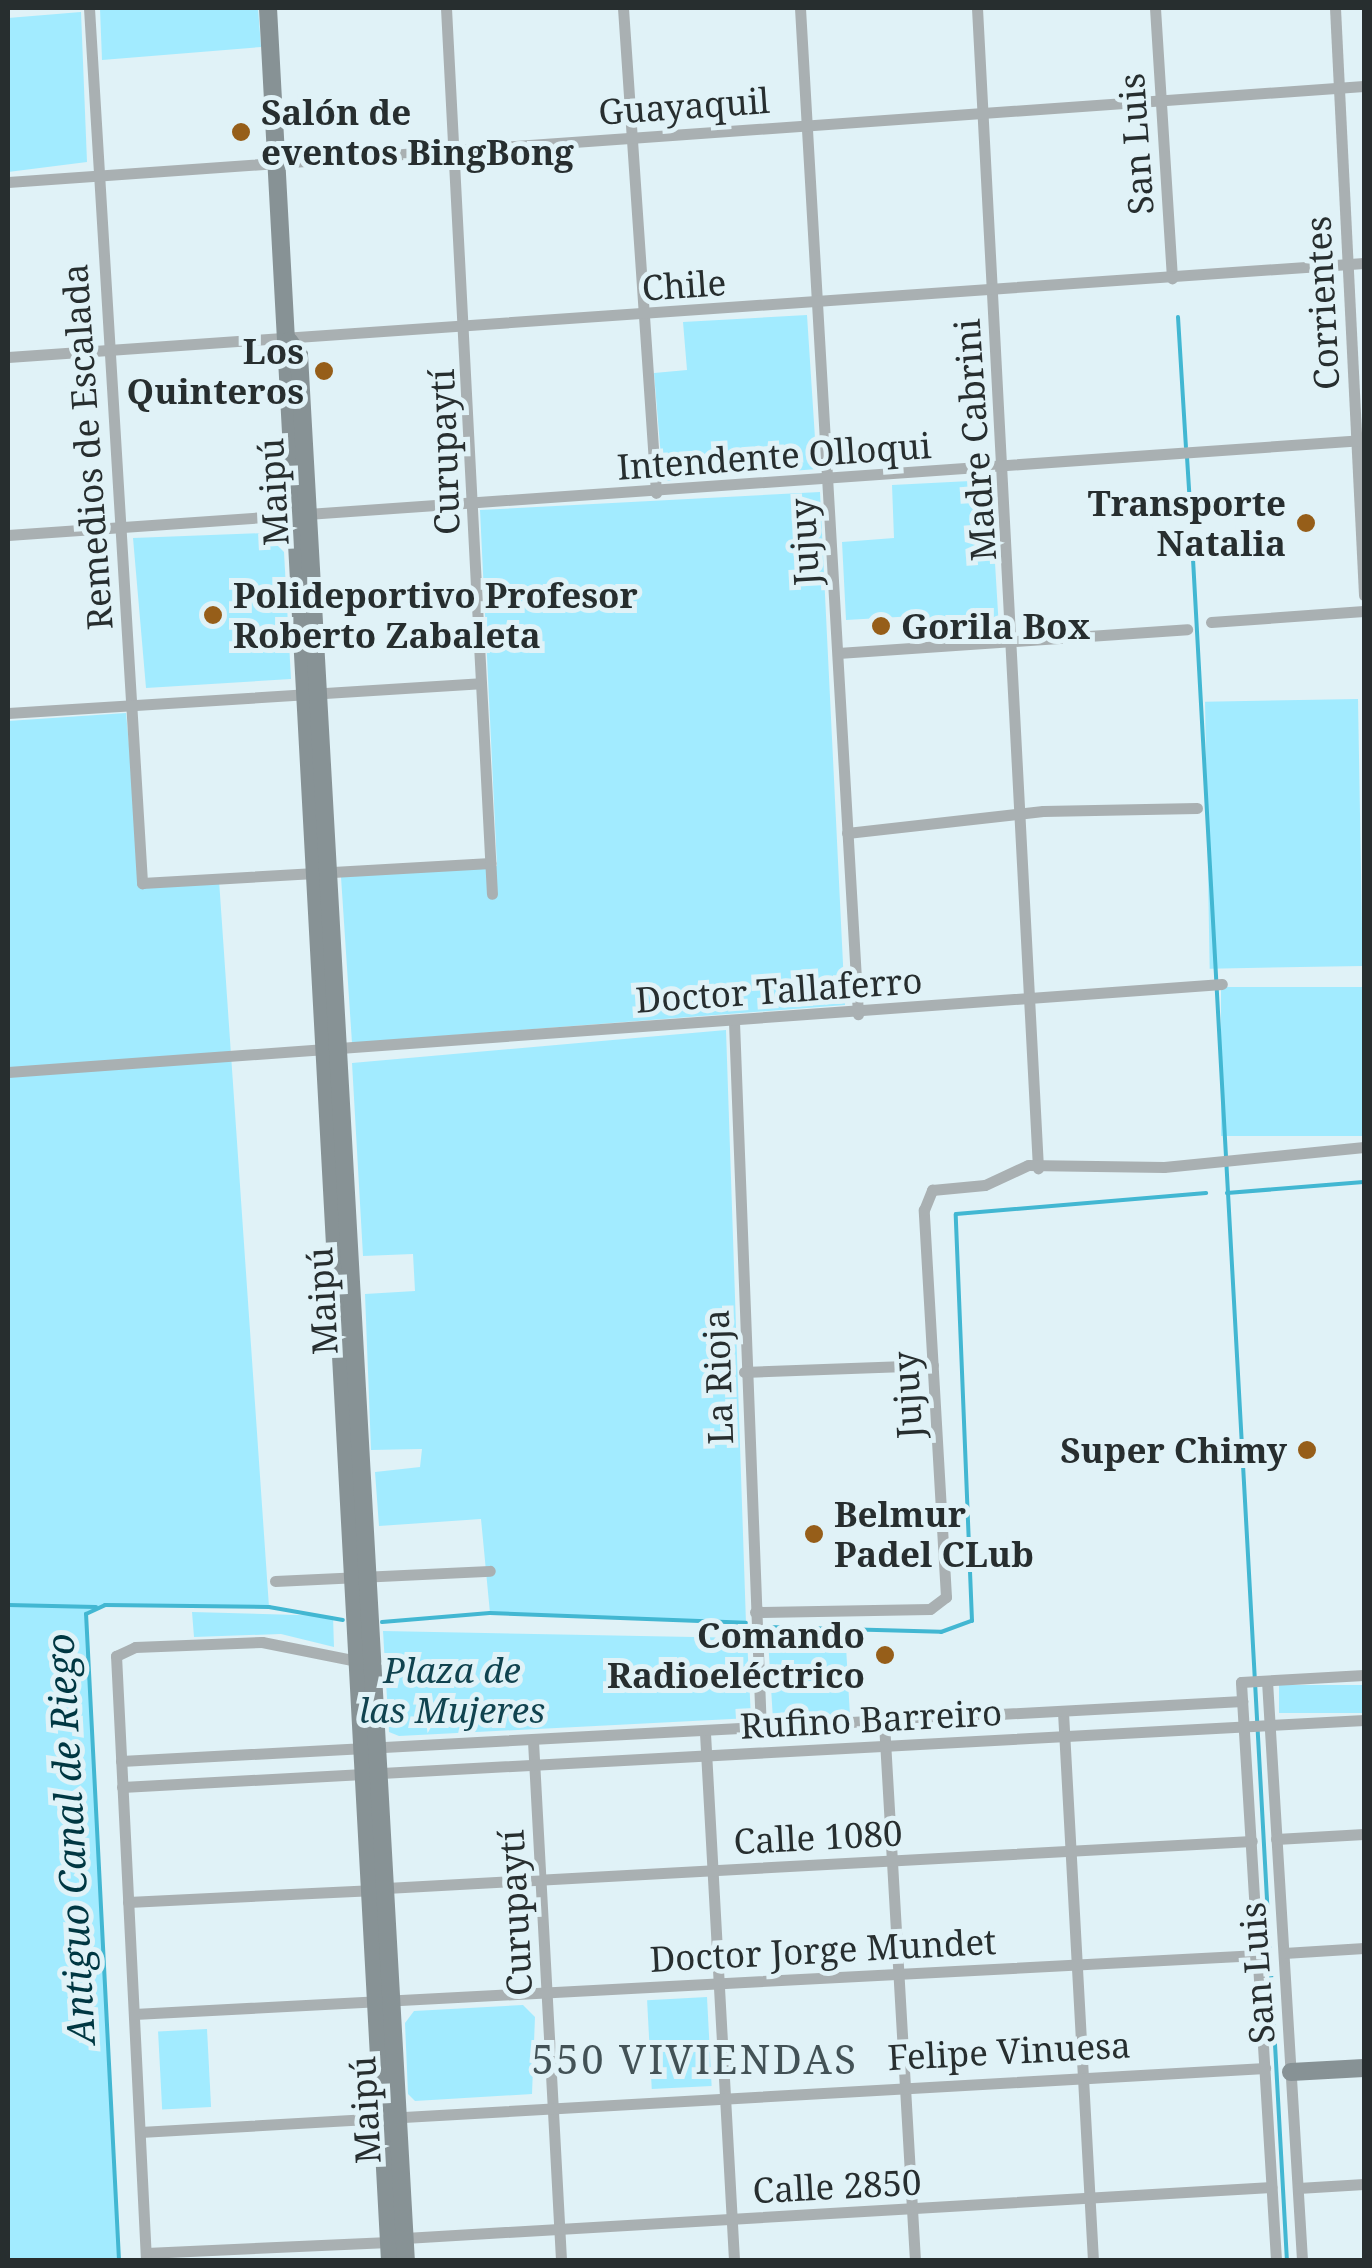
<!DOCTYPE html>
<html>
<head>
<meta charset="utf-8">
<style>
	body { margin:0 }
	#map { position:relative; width:1372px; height:2268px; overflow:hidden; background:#e0f2f7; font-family:"Noto Serif",serif }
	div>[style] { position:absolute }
	.green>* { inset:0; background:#a2ebff; transform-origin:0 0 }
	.stream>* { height:4px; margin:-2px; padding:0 2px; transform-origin:2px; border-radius:2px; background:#42b7d2 }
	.street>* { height:11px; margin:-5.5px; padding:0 5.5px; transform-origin:5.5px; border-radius:5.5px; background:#a9b0b2 }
	.secondary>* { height:18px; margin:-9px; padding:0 9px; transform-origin:9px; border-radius:9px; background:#879295 }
	.dots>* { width:28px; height:28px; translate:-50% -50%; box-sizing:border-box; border:5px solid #e0f2f7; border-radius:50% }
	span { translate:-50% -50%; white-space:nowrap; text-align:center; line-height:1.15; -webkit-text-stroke:10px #e0f2f7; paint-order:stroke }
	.street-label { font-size:35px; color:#272e2f }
	.poi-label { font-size:35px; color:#272e2f; font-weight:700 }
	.left { translate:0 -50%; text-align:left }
	.right { translate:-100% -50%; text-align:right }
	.park-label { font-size:35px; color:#10434f; font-style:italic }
	.water-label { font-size:38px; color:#003742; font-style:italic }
	.quarter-label { font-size:40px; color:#435256; letter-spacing:2.5px }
	.frame { position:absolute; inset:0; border:10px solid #272e2f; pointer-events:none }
</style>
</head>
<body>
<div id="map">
	<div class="green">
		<i style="clip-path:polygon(258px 8px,261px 47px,102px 60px,100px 9px)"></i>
		<i style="clip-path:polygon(81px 12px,87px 162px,8px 172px,8px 18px)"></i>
		<i style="clip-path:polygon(807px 315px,817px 469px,663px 481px,654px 373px,687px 370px,683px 322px)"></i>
		<i style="clip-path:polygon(990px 480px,999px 629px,917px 633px,915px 616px,846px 620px,842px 542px,894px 538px,892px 485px)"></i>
		<i style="clip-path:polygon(820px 492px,845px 1005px,352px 1043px,341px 877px,497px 866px,480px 510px)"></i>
		<i style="clip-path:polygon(265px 533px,284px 552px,291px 679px,146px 688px,133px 538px)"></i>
		<i style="left:1358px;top:699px;width:267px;height:153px;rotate:89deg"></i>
		<i style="clip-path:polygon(126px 713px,142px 882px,219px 880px,269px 1607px,105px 1605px,86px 1615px,119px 2260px,8px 2260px,8px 721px)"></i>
		<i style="left:1364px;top:987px;width:149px;height:143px;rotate:90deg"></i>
		<i style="clip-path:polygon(726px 1030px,746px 1623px,490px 1613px,481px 1519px,379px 1526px,375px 1472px,420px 1467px,422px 1449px,371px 1450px,365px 1294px,415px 1291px,413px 1254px,363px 1256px,352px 1063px)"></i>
		<i style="clip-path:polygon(192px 1612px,333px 1616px,334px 1647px,281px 1634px,194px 1637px)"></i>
		<i style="clip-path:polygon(845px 1629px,850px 1716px,773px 1720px,768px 1639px,826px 1641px)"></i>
		<i style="clip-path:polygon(383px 1631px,747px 1638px,751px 1718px,399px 1736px,389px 1732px)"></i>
		<i style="left:1364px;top:1685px;width:28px;height:85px;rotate:90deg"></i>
		<i style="left:707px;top:1997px;width:89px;height:60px;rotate:87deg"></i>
		<i style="clip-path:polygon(523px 2005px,535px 2017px,532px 2094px,415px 2101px,408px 2094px,405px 2023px,414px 2011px)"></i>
		<i style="left:207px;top:2029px;width:78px;height:49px;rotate:87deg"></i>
	</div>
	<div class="stream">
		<i style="left:1178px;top:317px;width:130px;rotate:86.5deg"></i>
		<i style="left:1187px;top:457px;width:63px;rotate:86.4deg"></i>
		<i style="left:1193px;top:559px;width:1704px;rotate:86.84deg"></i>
		<i style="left:1227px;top:1193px;width:137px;rotate:-4.6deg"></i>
		<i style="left:8px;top:1605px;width:88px;rotate:1.3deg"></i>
		<i style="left:382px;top:1622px;width:108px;rotate:-4.8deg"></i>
		<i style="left:490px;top:1613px;width:256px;rotate:2.2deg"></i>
		<i style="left:767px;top:1627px;width:174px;rotate:1.6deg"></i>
		<i style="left:941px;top:1632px;width:33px;rotate:-20deg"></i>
		<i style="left:972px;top:1621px;width:407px;rotate:-92.3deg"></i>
		<i style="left:956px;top:1214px;width:251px;rotate:-4.8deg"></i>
		<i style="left:119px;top:2260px;width:647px;rotate:-92.92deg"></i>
		<i style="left:86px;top:1614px;width:21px;rotate:-25deg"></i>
		<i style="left:105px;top:1605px;width:164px;rotate:0.7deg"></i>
		<i style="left:269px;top:1607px;width:75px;rotate:10deg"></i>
	</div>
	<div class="street">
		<i style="left:89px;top:8px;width:877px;rotate:86.53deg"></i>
		<i style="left:142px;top:883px;width:349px;rotate:-3.3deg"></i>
		<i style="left:446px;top:8px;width:887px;rotate:87.03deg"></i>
		<i style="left:623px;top:8px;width:486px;rotate:86.1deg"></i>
		<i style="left:800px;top:8px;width:1008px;rotate:86.7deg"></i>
		<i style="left:977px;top:8px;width:1162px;rotate:86.99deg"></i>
		<i style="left:1155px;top:8px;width:271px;rotate:86.4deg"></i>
		<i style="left:1335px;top:8px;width:588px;rotate:87.17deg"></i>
		<i style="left:8px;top:182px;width:1359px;rotate:-4.05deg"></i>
		<i style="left:8px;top:357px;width:1359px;rotate:-3.97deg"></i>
		<i style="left:8px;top:535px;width:1359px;rotate:-4.01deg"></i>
		<i style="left:1211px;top:622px;width:153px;rotate:-4.1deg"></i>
		<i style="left:838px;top:653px;width:350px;rotate:-3.9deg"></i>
		<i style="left:8px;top:713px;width:473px;rotate:-3.6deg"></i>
		<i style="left:847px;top:833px;width:197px;rotate:-6.4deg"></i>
		<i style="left:1043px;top:811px;width:154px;rotate:-1.1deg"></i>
		<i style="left:734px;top:1022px;width:709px;rotate:87.82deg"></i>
		<i style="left:8px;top:1072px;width:1217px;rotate:-4.15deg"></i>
		<i style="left:744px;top:1372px;width:189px;rotate:-2.1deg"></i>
		<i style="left:275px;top:1581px;width:215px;rotate:-2.7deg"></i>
		<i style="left:755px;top:1612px;width:175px;rotate:-1deg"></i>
		<i style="left:930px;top:1609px;width:20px;rotate:-37deg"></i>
		<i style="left:946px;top:1597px;width:388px;rotate:-93.3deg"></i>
		<i style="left:924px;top:1210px;width:22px;rotate:-68deg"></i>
		<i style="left:932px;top:1190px;width:53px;rotate:-5.4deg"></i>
		<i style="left:985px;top:1185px;width:47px;rotate:-24.9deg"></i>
		<i style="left:1028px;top:1165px;width:136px;rotate:0.8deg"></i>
		<i style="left:1164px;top:1167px;width:201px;rotate:-5.7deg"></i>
		<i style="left:1267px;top:1681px;width:580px;rotate:86.54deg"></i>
		<i style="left:1063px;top:1712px;width:549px;rotate:86.87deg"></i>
		<i style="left:884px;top:1723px;width:538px;rotate:86.7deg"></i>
		<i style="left:705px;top:1733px;width:528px;rotate:86.85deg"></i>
		<i style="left:533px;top:1741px;width:520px;rotate:86.91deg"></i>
		<i style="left:121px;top:1761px;width:1123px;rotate:-3.06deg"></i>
		<i style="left:122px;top:1787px;width:1244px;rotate:-3.09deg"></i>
		<i style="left:1276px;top:1839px;width:88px;rotate:-3.3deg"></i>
		<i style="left:386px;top:1888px;width:867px;rotate:-3.11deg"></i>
		<i style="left:128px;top:1902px;width:242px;rotate:-2.8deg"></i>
		<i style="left:1284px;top:1953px;width:80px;rotate:-3.6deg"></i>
		<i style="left:134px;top:2014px;width:1126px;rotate:-3deg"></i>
		<i style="left:140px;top:2132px;width:1127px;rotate:-3.26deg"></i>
		<i style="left:1298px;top:2188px;width:66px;rotate:-3.5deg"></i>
		<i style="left:405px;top:2238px;width:868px;rotate:-3.37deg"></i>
		<i style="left:146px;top:2253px;width:243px;rotate:-2.6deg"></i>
		<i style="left:146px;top:2260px;width:605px;rotate:-92.84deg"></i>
		<i style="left:116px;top:1656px;width:21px;rotate:-25deg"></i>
		<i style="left:135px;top:1647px;width:127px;rotate:-2.3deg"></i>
		<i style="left:262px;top:1642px;width:102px;rotate:11.3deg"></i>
		<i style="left:1276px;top:2260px;width:579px;rotate:-93.47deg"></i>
		<i style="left:1241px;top:1682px;width:123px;rotate:-3.3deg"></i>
	</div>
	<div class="secondary">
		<i style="left:268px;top:8px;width:2255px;rotate:86.9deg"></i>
		<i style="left:289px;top:341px;width:17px;rotate:54deg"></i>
		<i style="left:299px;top:355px;width:1908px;rotate:86.79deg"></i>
		<i style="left:1291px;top:2072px;width:73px;rotate:-3.1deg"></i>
	</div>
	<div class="dots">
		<i style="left:241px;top:132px;background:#965e19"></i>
		<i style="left:324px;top:371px;background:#965e19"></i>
		<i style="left:1306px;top:523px;background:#965e19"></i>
		<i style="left:213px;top:615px;background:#965e19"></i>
		<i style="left:881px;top:626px;background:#965e19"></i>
		<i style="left:1307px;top:1450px;background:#965e19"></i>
		<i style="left:814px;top:1534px;background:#965e19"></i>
		<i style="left:885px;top:1655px;background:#965e19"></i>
	</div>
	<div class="street-label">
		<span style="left:684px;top:106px;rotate:-4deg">Guayaquil</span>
		<span style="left:1136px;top:144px;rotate:-94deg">San Luis</span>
		<span style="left:684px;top:285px;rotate:-4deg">Chile</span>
		<span style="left:1322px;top:303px;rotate:-93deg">Corrientes</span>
		<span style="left:975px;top:440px;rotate:-94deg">Madre Cabrini</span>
		<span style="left:87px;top:447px;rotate:-94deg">Remedios de Escalada</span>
		<span style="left:444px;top:452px;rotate:-92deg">Curupaytí</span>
		<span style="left:774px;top:456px;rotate:-4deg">Intendente Olloqui</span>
		<span style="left:273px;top:492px;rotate:-93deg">Maipú</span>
		<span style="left:804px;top:542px;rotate:-93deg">Jujuy</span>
		<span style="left:779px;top:990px;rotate:-4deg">Doctor Tallaferro</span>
		<span style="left:322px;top:1301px;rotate:-93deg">Maipú</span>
		<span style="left:718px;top:1377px;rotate:-92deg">La Rioja</span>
		<span style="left:907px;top:1395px;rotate:-93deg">Jujuy</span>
		<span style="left:871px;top:1719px;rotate:-3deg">Rufino Barreiro</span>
		<span style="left:818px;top:1837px;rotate:-3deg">Calle 1080</span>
		<span style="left:515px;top:1913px;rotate:-93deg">Curupaytí</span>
		<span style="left:823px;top:1950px;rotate:-3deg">Doctor Jorge Mundet</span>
		<span style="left:1257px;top:1973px;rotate:-94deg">San Luis</span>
		<span style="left:1009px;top:2051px;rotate:-3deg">Felipe Vinuesa</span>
		<span style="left:365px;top:2110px;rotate:-93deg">Maipú</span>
		<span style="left:837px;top:2186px;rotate:-3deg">Calle 2850</span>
	</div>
	<div class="poi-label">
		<span class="left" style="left:261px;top:132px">Salón de<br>eventos BingBong</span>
		<span class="right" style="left:304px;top:371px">Los<br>Quinteros</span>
		<span class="right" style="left:1286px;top:523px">Transporte<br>Natalia</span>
		<span class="left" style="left:233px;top:615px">Polideportivo Profesor<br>Roberto Zabaleta</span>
		<span class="left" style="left:901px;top:626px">Gorila Box</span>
		<span class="right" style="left:1287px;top:1450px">Super Chimy</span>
		<span class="left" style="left:834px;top:1534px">Belmur<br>Padel CLub</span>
		<span class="right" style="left:865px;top:1655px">Comando<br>Radioeléctrico</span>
	</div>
	<div class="park-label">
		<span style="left:452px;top:1690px">Plaza de<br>las Mujeres</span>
	</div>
	<div class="water-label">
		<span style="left:70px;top:1839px;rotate:-93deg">Antiguo Canal de Riego</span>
	</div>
	<div class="quarter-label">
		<span style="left:695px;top:2059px">550 VIVIENDAS</span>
	</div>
	<div class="frame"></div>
</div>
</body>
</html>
